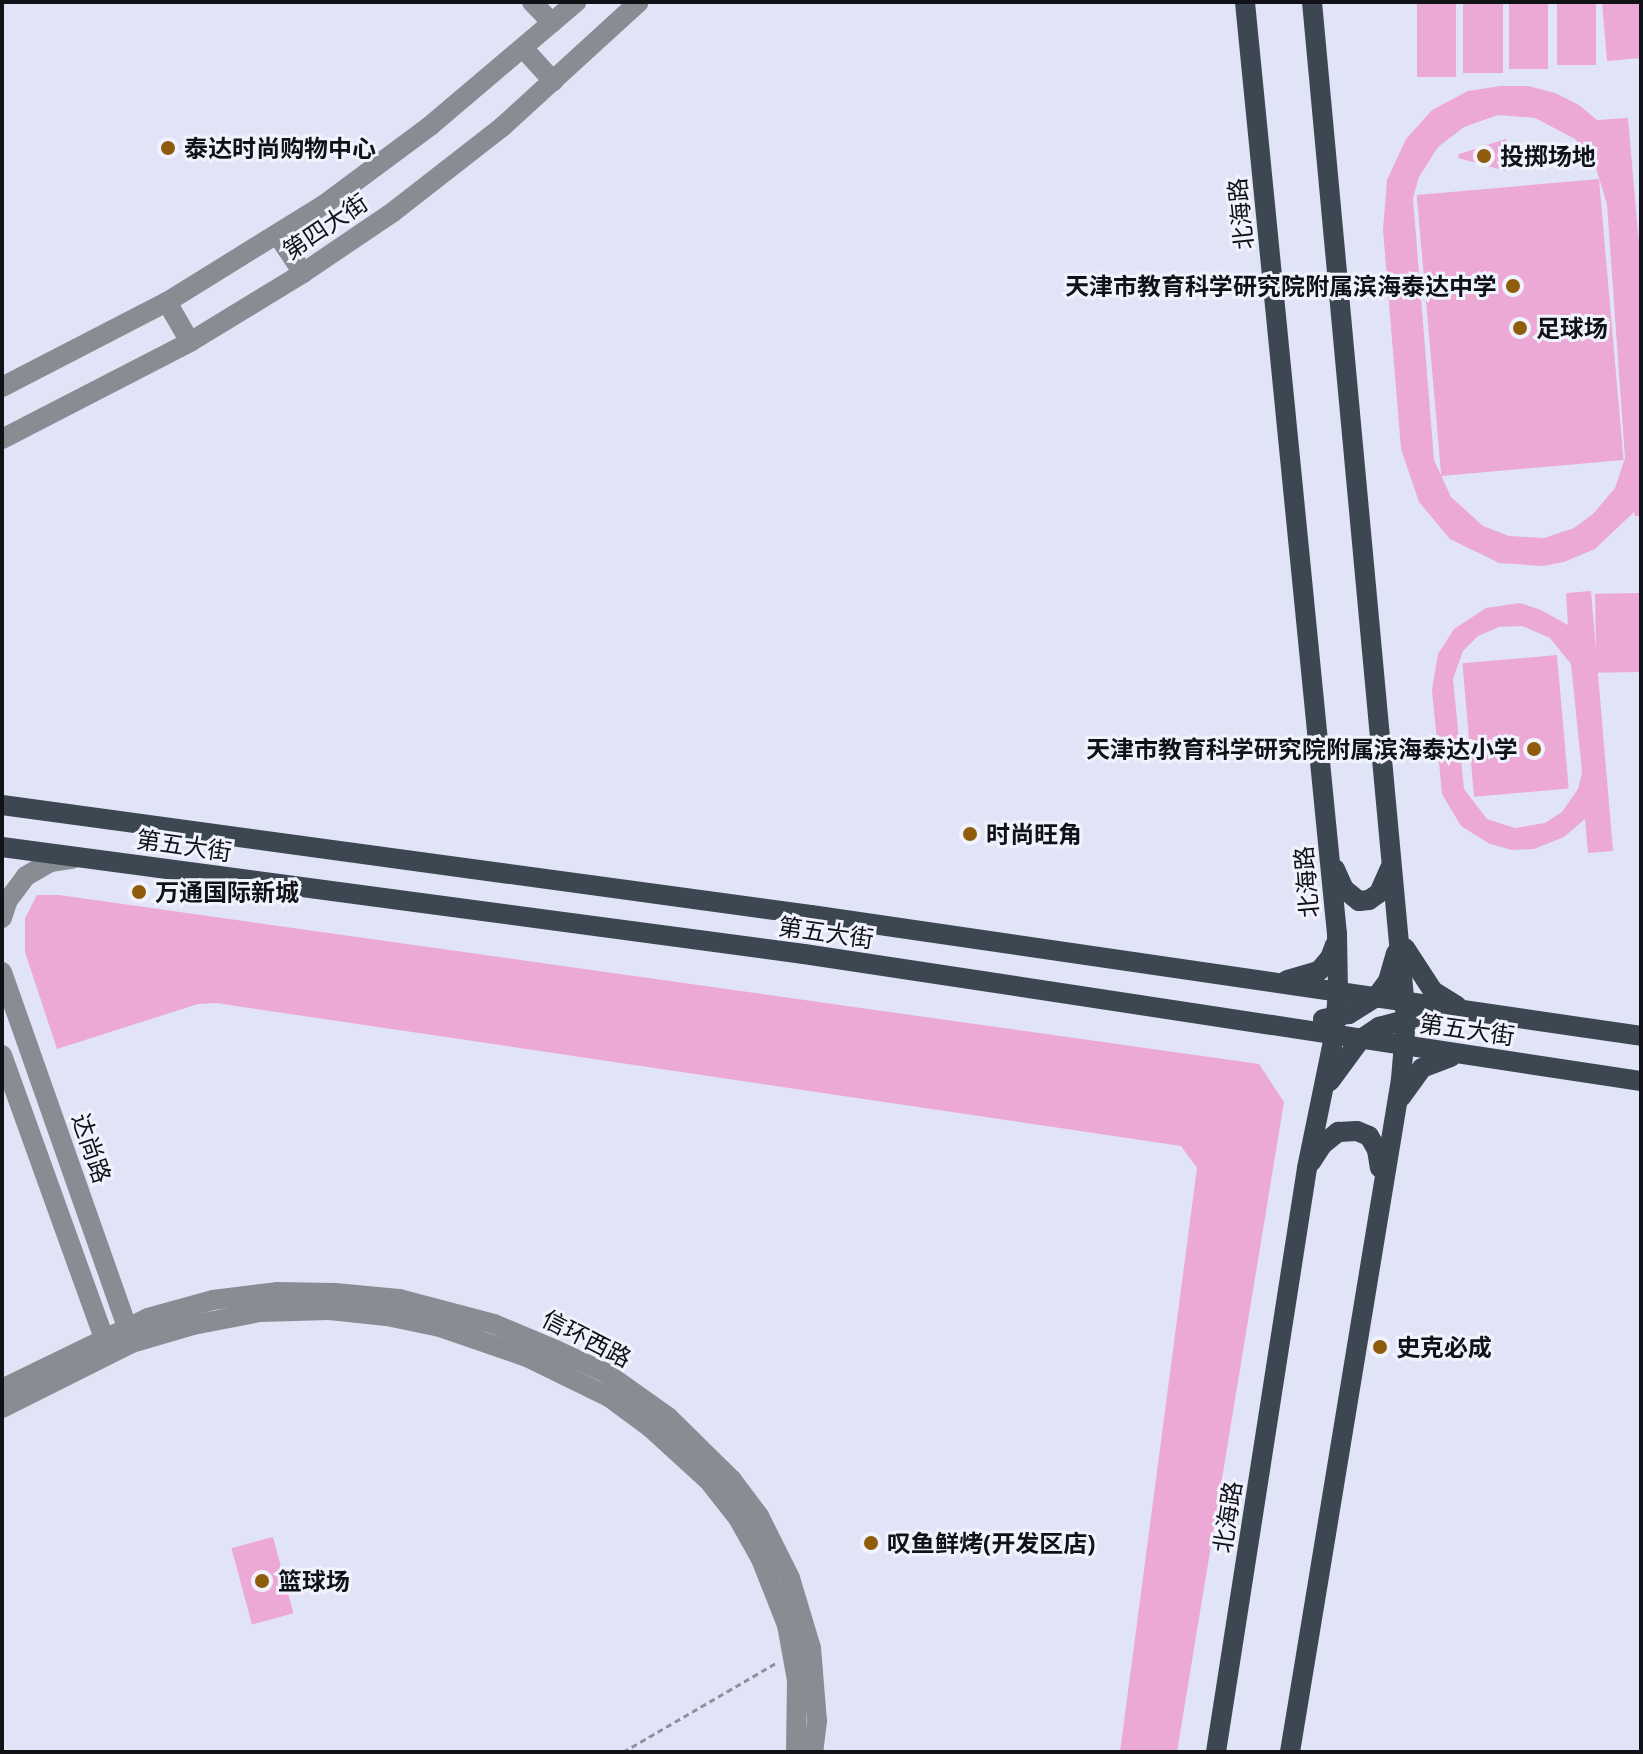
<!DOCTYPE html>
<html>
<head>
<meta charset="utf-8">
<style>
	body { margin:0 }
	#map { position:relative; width:1643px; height:1754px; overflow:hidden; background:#e1e4f7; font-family:"Open Sans","Noto Sans SC",sans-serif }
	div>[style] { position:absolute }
	.green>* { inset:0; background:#eca9d5; transform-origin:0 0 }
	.path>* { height:3px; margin-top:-1.5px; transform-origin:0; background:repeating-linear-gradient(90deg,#8e909e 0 6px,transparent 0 10px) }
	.minor>* { height:20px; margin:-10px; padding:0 10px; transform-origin:10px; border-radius:10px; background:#878d93 }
	.major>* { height:20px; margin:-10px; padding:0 10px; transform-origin:10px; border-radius:10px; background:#3c4751 }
	.dots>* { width:22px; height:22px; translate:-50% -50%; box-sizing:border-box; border:4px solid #f0f2fd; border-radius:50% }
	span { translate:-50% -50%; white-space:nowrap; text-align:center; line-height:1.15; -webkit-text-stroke:6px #f0f2fd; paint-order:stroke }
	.poi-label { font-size:24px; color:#111118; font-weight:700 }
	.left { translate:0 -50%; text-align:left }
	.right { translate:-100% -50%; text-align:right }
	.street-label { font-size:24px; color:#111118 }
	.frame { position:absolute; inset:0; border:4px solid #111118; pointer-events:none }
</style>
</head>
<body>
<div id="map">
	<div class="green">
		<i style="left:1417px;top:2px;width:39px;height:75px"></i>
		<i style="left:1463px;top:2px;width:40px;height:71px"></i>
		<i style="left:1509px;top:2px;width:39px;height:67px"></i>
		<i style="left:1557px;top:2px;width:39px;height:63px"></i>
		<i style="clip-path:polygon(1602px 2px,1641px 2px,1641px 58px,1607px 61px)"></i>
		<i style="clip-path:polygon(evenodd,1500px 86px,1528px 86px,1555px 93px,1579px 105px,1597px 120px,1628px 118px,1641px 267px,1641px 516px,1635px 516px,1634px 512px,1595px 549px,1564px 562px,1543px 566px,1499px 563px,1450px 539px,1419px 502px,1401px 449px,1383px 230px,1387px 180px,1406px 139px,1432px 110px,1468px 91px,1500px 86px,1498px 115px,1535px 118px,1575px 139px,1595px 165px,1607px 204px,1625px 458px,1615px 488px,1593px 514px,1574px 528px,1544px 538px,1509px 536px,1483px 526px,1451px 497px,1434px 460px,1413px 198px,1419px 177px,1438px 147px,1464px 127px,1498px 115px)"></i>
		<i style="clip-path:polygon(1506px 139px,1510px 153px,1506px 171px,1458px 158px,1459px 154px)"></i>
		<i style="left:1599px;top:179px;width:282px;height:183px;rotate:85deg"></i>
		<i style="clip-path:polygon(evenodd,1591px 591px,1613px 851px,1588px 853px,1585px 819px,1564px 837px,1534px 849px,1512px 850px,1490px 844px,1461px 826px,1442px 794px,1432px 690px,1438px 654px,1454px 629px,1486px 608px,1520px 603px,1541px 610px,1568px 625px,1566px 593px,1591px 591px,1522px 626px,1550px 638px,1571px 664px,1582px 772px,1578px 789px,1562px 812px,1545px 823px,1515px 828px,1487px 819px,1464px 789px,1453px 679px,1463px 651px,1478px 636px,1499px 627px,1522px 626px)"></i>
		<i style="left:1639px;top:593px;width:79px;height:44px;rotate:89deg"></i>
		<i style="left:1557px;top:655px;width:134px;height:95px;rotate:85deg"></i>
		<i style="clip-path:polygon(37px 895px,59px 895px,1259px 1064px,1284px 1102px,1177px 1752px,1120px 1752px,1197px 1168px,1181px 1146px,216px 1003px,198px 1004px,57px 1049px,25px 952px,25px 918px)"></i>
		<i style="left:273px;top:1537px;width:79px;height:43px;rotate:75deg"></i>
	</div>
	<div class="path">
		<i style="left:623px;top:1752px;width:177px;rotate:-30.2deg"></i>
	</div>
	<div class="minor">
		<i style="left:532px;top:2px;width:29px;rotate:46deg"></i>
		<i style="left:523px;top:48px;width:45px;rotate:47.7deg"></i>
		<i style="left:277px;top:234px;width:47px;rotate:56.3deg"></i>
		<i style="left:167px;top:302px;width:46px;rotate:60.1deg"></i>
		<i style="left:2px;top:387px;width:186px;rotate:-27.3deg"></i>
		<i style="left:167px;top:302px;width:186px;rotate:-31.8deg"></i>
		<i style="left:325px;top:204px;width:131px;rotate:-36.6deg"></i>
		<i style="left:430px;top:126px;width:192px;rotate:-40.3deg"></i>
		<i style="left:2px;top:439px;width:212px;rotate:-27.3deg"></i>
		<i style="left:190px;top:342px;width:132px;rotate:-31.4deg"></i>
		<i style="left:303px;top:273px;width:109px;rotate:-34.1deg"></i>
		<i style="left:393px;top:212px;width:138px;rotate:-37.9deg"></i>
		<i style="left:502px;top:127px;width:185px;rotate:-42.4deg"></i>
		<i style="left:2px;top:918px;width:19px;rotate:-72deg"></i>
		<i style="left:8px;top:900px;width:30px;rotate:-53deg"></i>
		<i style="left:26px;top:876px;width:28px;rotate:-30deg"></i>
		<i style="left:50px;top:862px;width:22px;rotate:-8deg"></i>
		<i style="left:2px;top:972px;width:389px;rotate:70.6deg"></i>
		<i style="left:2px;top:1055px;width:309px;rotate:70.2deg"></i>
		<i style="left:2px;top:1389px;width:162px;rotate:-25.9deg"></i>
		<i style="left:148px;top:1318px;width:67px;rotate:-15.5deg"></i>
		<i style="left:213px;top:1300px;width:64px;rotate:-7.1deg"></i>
		<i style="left:277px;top:1292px;width:58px;rotate:1deg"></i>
		<i style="left:335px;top:1293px;width:64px;rotate:5.4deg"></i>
		<i style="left:399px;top:1299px;width:98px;rotate:14.7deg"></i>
		<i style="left:494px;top:1324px;width:67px;rotate:22.8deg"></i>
		<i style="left:556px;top:1350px;width:55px;rotate:24.7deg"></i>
		<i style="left:606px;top:1373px;width:76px;rotate:35.4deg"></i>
		<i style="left:668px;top:1417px;width:90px;rotate:44.5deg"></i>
		<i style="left:732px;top:1480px;width:45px;rotate:53.1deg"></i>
		<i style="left:759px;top:1516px;width:69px;rotate:63.4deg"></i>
		<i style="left:790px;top:1578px;width:73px;rotate:73.3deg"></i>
		<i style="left:811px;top:1648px;width:73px;rotate:85.3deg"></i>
		<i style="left:817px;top:1721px;width:31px;rotate:97deg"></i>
		<i style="left:2px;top:1408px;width:145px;rotate:-26.6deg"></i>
		<i style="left:132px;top:1343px;width:64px;rotate:-16.4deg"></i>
		<i style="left:193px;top:1325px;width:68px;rotate:-11deg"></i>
		<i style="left:260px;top:1312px;width:69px;rotate:-1.7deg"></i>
		<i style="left:329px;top:1310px;width:58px;rotate:5.9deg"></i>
		<i style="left:387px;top:1316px;width:54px;rotate:11.7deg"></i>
		<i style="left:440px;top:1327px;width:92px;rotate:19deg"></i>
		<i style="left:527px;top:1357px;width:91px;rotate:26deg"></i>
		<i style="left:609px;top:1397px;width:52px;rotate:36.4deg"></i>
		<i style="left:651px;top:1428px;width:79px;rotate:42.4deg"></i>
		<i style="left:709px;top:1481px;width:47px;rotate:51.9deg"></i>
		<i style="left:738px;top:1518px;width:47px;rotate:60.7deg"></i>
		<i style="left:761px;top:1559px;width:71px;rotate:68.5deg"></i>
		<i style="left:787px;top:1625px;width:56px;rotate:79.7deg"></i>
		<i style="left:797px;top:1680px;width:72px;rotate:90.8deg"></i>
	</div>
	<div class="major">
		<i style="left:2px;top:805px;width:816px;rotate:7.74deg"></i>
		<i style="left:811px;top:915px;width:839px;rotate:8.29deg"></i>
		<i style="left:2px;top:847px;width:809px;rotate:7.6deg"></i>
		<i style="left:804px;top:954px;width:847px;rotate:8.63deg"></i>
		<i style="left:1335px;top:869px;width:22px;rotate:66deg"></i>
		<i style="left:1344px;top:889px;width:19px;rotate:39deg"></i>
		<i style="left:1359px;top:901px;width:10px;rotate:-6deg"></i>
		<i style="left:1369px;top:900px;width:12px;rotate:-35deg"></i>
		<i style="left:1379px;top:893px;width:27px;rotate:-66deg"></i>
		<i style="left:1405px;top:948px;width:51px;rotate:56.9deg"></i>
		<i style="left:1433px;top:991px;width:28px;rotate:32deg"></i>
		<i style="left:1287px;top:980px;width:33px;rotate:-16deg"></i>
		<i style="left:1319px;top:971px;width:17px;rotate:-50deg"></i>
		<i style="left:1330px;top:958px;width:14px;rotate:-69deg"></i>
		<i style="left:1323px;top:1019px;width:26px;rotate:-11deg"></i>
		<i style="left:1349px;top:1014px;width:32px;rotate:-32deg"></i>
		<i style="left:1376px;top:997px;width:20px;rotate:-53deg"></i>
		<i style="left:1388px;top:981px;width:29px;rotate:-74deg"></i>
		<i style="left:1330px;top:1081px;width:52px;rotate:-53.6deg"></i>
		<i style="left:1361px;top:1039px;width:22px;rotate:-34deg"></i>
		<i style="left:1379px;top:1027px;width:38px;rotate:-15deg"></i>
		<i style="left:1401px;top:1097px;width:36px;rotate:-54deg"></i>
		<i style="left:1422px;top:1068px;width:31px;rotate:-21deg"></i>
		<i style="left:1311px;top:1162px;width:20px;rotate:-57deg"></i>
		<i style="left:1322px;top:1145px;width:21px;rotate:-39deg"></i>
		<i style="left:1338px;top:1132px;width:19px;rotate:-3deg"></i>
		<i style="left:1357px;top:1131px;width:13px;rotate:23deg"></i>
		<i style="left:1369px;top:1136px;width:16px;rotate:60deg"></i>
		<i style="left:1377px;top:1150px;width:18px;rotate:81deg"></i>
		<i style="left:1216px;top:1752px;width:591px;rotate:-81.14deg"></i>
		<i style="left:1307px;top:1168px;width:135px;rotate:-78.4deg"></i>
		<i style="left:1334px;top:1036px;width:44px;rotate:-84.8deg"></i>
		<i style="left:1338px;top:992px;width:58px;rotate:-91deg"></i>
		<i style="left:1337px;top:934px;width:937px;rotate:-95.64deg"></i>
		<i style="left:1290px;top:1752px;width:682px;rotate:-80.63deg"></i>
		<i style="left:1401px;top:1079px;width:60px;rotate:-85.2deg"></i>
		<i style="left:1406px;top:1019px;width:1021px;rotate:-95.28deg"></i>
	</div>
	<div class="dots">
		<i style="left:168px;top:148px;background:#8f5c0b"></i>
		<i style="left:1484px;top:156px;background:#8f5c0b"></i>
		<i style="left:1513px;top:286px;background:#8f5c0b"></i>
		<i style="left:1520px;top:328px;background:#8f5c0b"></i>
		<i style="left:1534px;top:749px;background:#8f5c0b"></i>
		<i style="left:970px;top:834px;background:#8f5c0b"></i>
		<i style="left:139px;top:892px;background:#8f5c0b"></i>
		<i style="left:1380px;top:1347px;background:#8f5c0b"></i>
		<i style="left:871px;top:1543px;background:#8f5c0b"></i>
		<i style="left:262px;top:1581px;background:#8f5c0b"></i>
	</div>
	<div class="poi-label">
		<span class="left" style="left:184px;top:148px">泰达时尚购物中心</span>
		<span class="left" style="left:1500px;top:156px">投掷场地</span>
		<span class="right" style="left:1497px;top:286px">天津市教育科学研究院附属滨海泰达中学</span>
		<span class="left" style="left:1536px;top:328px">足球场</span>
		<span class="right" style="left:1518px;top:749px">天津市教育科学研究院附属滨海泰达小学</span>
		<span class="left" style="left:986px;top:834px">时尚旺角</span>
		<span class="left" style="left:155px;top:892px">万通国际新城</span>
		<span class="left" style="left:1396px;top:1347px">史克必成</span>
		<span class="left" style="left:887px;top:1543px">叹鱼鲜烤(开发区店)</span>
		<span class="left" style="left:278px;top:1581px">篮球场</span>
	</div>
	<div class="street-label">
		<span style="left:1240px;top:214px;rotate:-96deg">北海路</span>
		<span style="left:325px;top:226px;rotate:-34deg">第四大街</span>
		<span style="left:184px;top:845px;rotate:8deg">第五大街</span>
		<span style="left:1306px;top:882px;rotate:-95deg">北海路</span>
		<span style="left:826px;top:932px;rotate:8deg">第五大街</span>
		<span style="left:1467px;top:1029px;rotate:8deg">第五大街</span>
		<span style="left:92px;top:1148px;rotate:71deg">达尚路</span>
		<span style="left:587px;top:1338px;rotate:27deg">信环西路</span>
		<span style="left:1227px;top:1517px;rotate:-81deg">北海路</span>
	</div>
	<div class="frame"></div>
</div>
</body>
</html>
